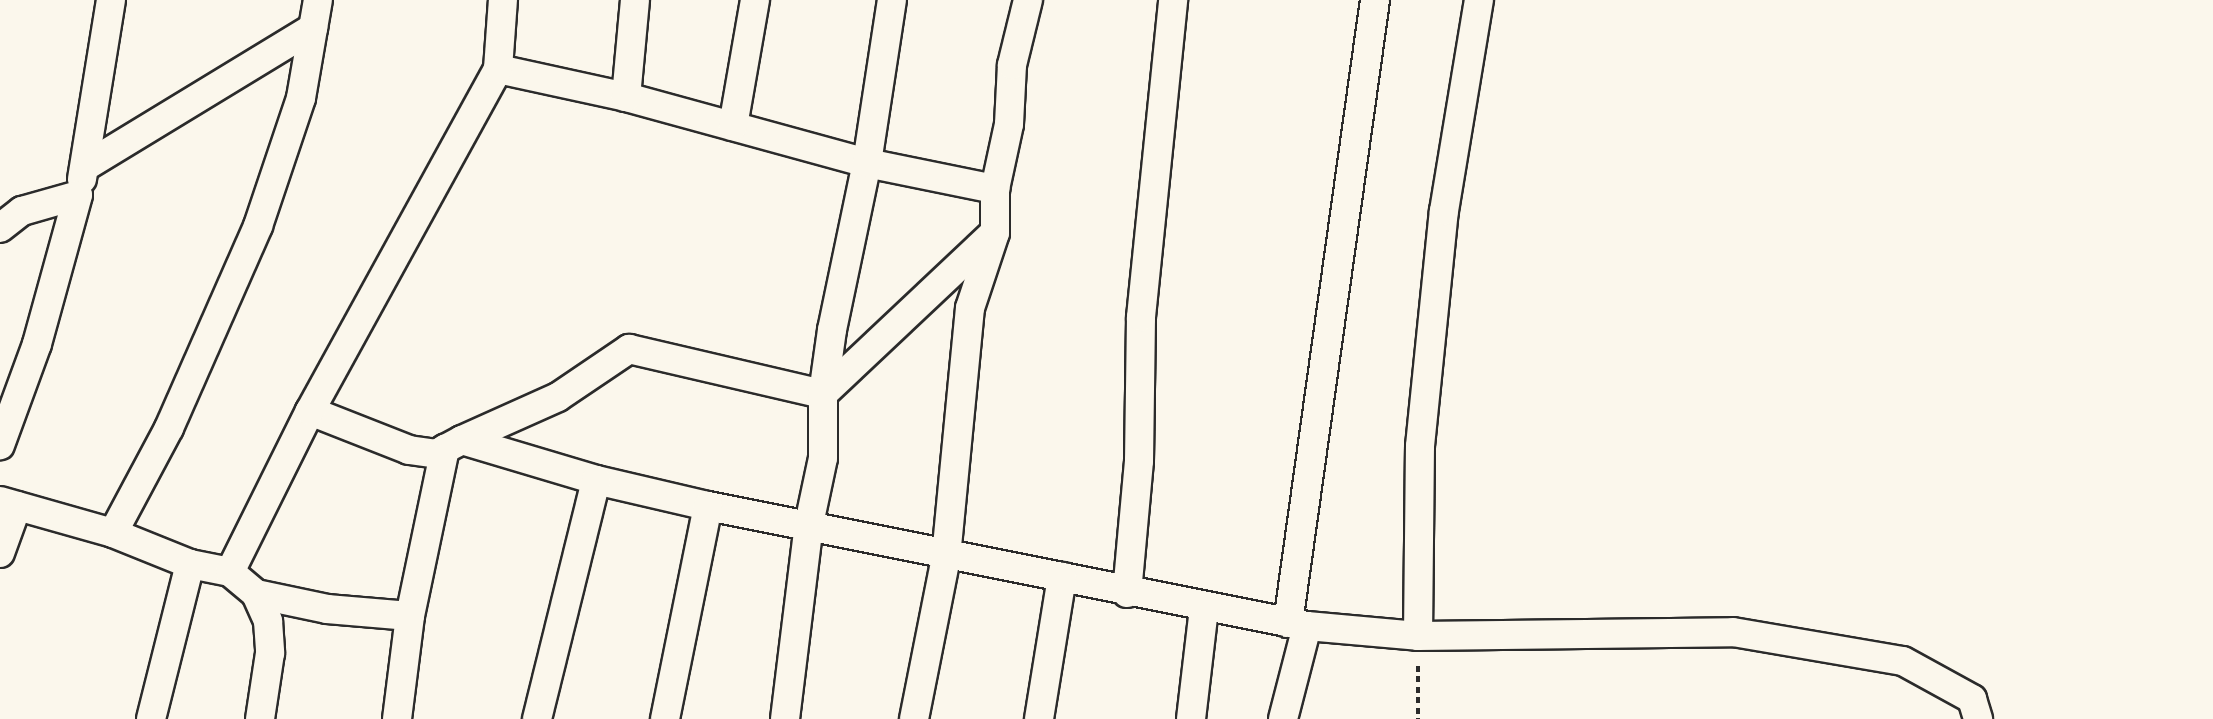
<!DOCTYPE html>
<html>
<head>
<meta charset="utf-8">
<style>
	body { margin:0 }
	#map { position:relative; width:2213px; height:719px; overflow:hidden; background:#fbf7ec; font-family:Caveat,sans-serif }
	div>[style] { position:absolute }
	.path>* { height:4px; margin-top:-2px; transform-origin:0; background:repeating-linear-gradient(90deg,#2b2b2b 0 6px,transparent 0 10.5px) }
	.roads { filter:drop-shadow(2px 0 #2b2b2b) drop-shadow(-2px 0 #2b2b2b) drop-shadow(0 2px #2b2b2b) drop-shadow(0 -2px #2b2b2b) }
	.minor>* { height:28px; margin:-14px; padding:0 14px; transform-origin:14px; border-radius:14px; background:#fbf7ec }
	span { translate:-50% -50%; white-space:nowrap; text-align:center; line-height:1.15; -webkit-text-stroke:6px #fbf7ec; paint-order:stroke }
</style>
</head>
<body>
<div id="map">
	<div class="path">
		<i style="left:1418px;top:666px;width:53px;rotate:90deg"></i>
	</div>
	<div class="roads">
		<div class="minor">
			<i style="left:498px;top:69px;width:131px;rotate:12.3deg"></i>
			<i style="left:626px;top:97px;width:250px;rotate:15.3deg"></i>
			<i style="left:867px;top:163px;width:131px;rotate:11.5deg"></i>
			<i style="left:626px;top:97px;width:97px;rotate:-84.7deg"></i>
			<i style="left:733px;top:126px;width:128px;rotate:-80.1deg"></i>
			<i style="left:86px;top:166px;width:266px;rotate:-31.3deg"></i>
			<i style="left:82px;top:179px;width:181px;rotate:-80.8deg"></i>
			<i style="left:0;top:228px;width:28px;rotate:-38deg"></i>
			<i style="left:22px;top:211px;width:58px;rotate:-15.9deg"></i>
			<i style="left:78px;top:195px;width:155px;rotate:105.4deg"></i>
			<i style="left:37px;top:344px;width:108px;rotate:110.1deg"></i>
			<i style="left:310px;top:411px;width:106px;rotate:21.5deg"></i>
			<i style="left:409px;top:450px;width:27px;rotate:8deg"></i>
			<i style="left:436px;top:454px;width:10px;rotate:-29deg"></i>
			<i style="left:462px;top:440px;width:105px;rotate:-24.1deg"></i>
			<i style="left:558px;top:397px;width:86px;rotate:-34.1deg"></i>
			<i style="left:629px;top:349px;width:199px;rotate:13.1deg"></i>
			<i style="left:823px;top:394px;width:233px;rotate:-43.3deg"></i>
			<i style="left:0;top:501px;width:117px;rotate:15.8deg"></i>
			<i style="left:113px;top:533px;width:83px;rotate:21.9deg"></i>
			<i style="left:190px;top:564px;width:41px;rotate:11.3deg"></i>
			<i style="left:230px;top:572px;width:180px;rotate:-63.6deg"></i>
			<i style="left:310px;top:411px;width:390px;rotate:-61.2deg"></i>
			<i style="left:498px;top:69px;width:69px;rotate:-85.9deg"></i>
			<i style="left:113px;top:533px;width:119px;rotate:-61.9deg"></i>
			<i style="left:169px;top:428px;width:221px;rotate:-66.2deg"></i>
			<i style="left:258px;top:226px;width:135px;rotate:-71.4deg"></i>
			<i style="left:301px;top:98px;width:99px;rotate:-80.2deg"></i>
			<i style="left:0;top:553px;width:50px;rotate:-70.1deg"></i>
			<i style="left:230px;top:572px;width:34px;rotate:40deg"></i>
			<i style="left:256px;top:594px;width:30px;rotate:66deg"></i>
			<i style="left:268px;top:621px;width:32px;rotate:86deg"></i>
			<i style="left:270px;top:653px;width:67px;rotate:98.6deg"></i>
			<i style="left:1127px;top:593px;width:133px;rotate:-84.8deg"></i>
			<i style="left:1139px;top:461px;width:144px;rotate:-89.2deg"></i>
			<i style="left:1141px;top:317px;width:319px;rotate:-84.2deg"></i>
			<i style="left:256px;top:594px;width:73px;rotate:11.9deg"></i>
			<i style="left:327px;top:609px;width:83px;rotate:4.8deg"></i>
			<i style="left:1288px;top:623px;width:629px;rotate:-82.05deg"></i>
			<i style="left:1418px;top:636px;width:190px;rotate:-89.4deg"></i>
			<i style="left:1420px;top:446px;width:236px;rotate:-84.2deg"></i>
			<i style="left:1444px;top:211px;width:214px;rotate:-80.6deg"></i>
			<i style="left:151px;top:719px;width:160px;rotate:-75.9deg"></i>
			<i style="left:397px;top:719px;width:104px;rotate:-82.8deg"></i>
			<i style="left:410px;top:616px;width:171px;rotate:-78.2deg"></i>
			<i style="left:445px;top:449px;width:19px;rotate:-28deg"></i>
			<i style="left:462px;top:440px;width:140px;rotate:16.6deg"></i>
			<i style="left:596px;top:480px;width:115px;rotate:13.1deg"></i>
			<i style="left:708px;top:506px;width:611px;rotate:11.33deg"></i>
			<i style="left:1307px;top:626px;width:111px;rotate:5.1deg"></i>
			<i style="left:1418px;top:636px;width:315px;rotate:-0.7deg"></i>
			<i style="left:1733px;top:632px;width:172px;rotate:9.7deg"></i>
			<i style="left:1903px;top:661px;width:79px;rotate:28.8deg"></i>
			<i style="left:1972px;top:699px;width:21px;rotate:73deg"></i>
			<i style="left:537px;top:719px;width:246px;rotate:-76.1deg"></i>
			<i style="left:665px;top:719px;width:217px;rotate:-78.6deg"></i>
			<i style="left:785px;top:719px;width:196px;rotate:-83deg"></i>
			<i style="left:809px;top:524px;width:67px;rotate:-78deg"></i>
			<i style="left:823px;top:458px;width:64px;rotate:-90deg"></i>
			<i style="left:823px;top:394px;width:65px;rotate:-82deg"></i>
			<i style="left:832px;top:330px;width:171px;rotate:-78.2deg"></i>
			<i style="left:867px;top:163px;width:165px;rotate:-81.3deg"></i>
			<i style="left:914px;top:719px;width:165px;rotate:-78.8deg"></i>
			<i style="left:946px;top:557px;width:250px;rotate:-84.5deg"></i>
			<i style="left:970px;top:308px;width:79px;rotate:-71.6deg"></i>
			<i style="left:995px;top:233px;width:44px;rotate:-90deg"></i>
			<i style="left:995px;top:189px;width:66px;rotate:-77.8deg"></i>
			<i style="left:1009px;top:124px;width:59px;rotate:-87.1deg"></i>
			<i style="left:1012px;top:65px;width:67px;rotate:-76.2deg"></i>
			<i style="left:1039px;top:719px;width:144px;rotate:-80.8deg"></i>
			<i style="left:1191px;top:719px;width:111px;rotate:-83.3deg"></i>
			<i style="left:1283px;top:719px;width:96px;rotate:-75.5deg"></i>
		</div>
	</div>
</div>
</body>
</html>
